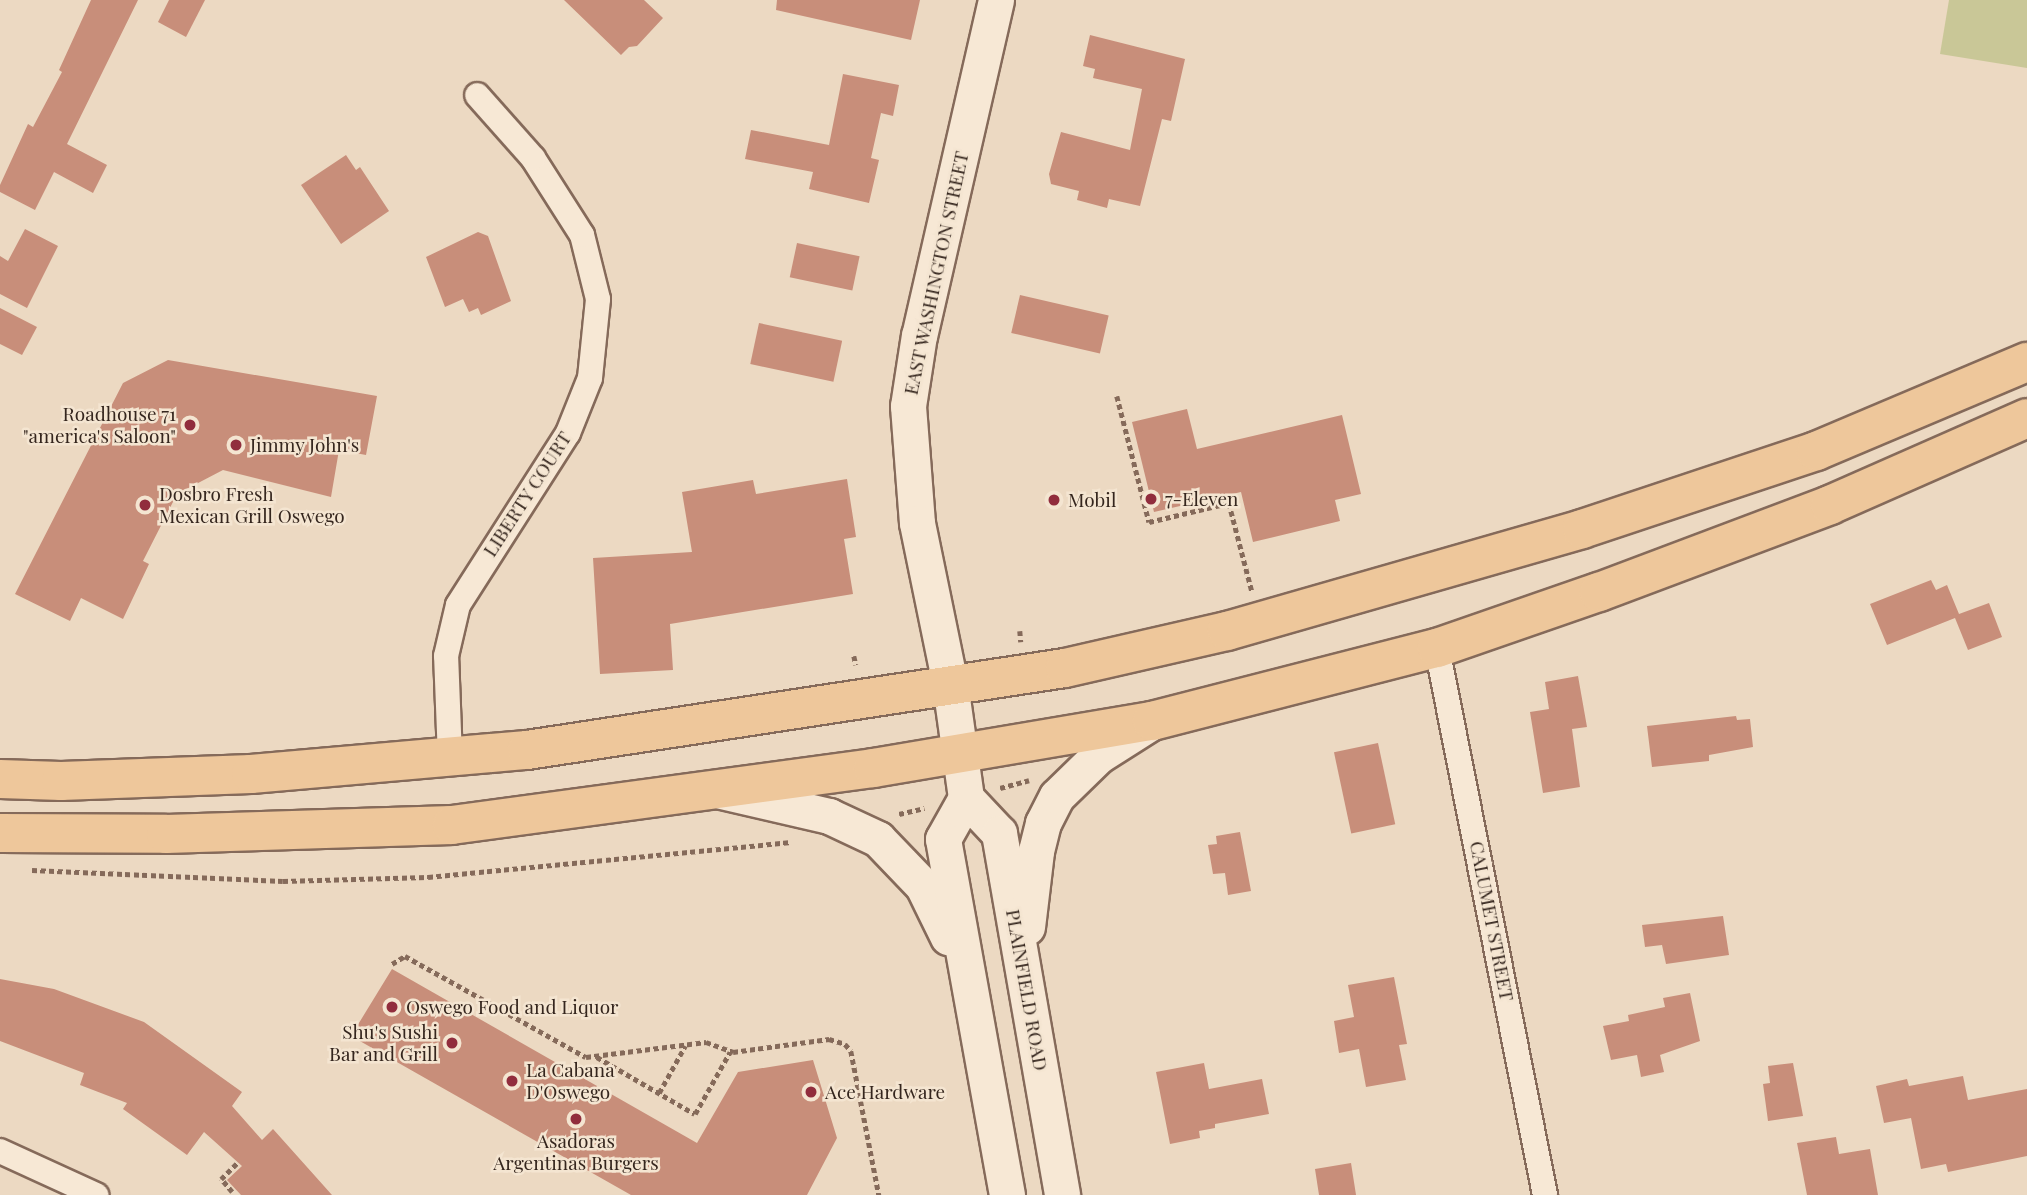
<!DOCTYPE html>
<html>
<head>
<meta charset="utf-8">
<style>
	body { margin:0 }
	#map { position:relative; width:2027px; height:1195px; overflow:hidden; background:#ecd9c2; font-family:"Playfair Display",serif }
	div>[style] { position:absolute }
	.green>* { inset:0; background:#c9c797 }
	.building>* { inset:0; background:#c88e7a; transform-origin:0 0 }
	.path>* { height:4.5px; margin-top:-2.25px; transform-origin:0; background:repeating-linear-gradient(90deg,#856a5a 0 5px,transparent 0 8.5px) }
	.roads { filter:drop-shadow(2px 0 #856a5a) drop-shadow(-2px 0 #856a5a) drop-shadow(0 2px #856a5a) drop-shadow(0 -2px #856a5a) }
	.street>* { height:24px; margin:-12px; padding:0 12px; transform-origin:12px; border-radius:12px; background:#f7e8d5 }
	.secondary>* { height:35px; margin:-17.5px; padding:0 17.5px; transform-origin:17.5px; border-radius:17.5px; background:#f7e8d5 }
	.primary>* { height:38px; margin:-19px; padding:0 19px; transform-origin:19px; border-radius:19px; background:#eec79b }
	.dots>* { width:19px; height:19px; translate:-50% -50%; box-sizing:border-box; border:4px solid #f4e5d1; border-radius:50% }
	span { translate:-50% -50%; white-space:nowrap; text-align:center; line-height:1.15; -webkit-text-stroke:5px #f4e5d1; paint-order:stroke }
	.street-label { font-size:19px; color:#35261e }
	.poi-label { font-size:19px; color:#35261e }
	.right { translate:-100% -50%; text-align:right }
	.left { translate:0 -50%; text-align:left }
</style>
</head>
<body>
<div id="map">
	<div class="green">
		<i style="clip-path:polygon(1949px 0,2027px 0,2027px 68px,1940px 54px)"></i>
	</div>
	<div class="building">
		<i style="clip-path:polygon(91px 0,138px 0,67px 144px,107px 165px,93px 193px,54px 172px,35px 210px,0 192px,0 185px,28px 124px,33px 127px,62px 72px,59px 70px)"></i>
		<i style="clip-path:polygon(169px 0,205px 0,186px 37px,158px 22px)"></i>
		<i style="clip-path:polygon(564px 0,644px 0,663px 18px,637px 46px,629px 47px,621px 55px)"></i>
		<i style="clip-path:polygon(777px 0,920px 0,911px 40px,776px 10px)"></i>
		<i style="clip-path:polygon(1090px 35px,1185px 59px,1171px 121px,1162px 119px,1140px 206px,1109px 199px,1107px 208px,1077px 200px,1079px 191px,1051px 184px,1049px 174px,1061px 132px,1130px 150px,1142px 89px,1093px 78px,1095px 69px,1083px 66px)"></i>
		<i style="clip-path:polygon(843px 74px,899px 85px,893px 116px,881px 113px,871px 158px,879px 160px,869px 203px,809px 189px,813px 172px,745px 159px,751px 130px,829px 145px)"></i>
		<i style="clip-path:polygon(346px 155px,356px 170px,360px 167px,389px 211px,341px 244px,301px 185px)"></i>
		<i style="clip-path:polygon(25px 229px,58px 246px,27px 308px,0 294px,0 256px,8px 261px)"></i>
		<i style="clip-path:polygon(478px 232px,488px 236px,511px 301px,481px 315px,478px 308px,469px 312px,463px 299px,445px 307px,426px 257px)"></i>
		<i style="left:797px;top:243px;width:64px;height:35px;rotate:12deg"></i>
		<i style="left:1020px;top:295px;width:91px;height:39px;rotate:13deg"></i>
		<i style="clip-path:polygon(0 308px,37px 327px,22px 355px,0 344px)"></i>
		<i style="left:759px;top:323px;width:85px;height:42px;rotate:12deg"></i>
		<i style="clip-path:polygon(168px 360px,377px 396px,366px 455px,339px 450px,331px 497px,223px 470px,177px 494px,143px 561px,149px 564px,123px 619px,81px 598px,70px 621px,15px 594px,123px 383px)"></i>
		<i style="clip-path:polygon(1187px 409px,1197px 449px,1342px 415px,1361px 494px,1335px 500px,1340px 521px,1253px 542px,1241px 492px,1154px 512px,1132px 422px)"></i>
		<i style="clip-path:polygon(847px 479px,856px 537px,844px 539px,853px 594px,670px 624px,673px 670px,600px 674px,593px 558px,692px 552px,682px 492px,753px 480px,756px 494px)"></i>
		<i style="clip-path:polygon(1931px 580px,1936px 590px,1947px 585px,1959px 614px,1989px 603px,2002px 637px,1968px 650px,1955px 618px,1887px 645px,1870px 604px)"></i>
		<i style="clip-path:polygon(1578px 676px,1587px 727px,1572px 729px,1580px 787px,1543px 793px,1530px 712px,1549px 709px,1545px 682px)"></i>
		<i style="clip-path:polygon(1736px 716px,1737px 720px,1750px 719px,1753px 747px,1709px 755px,1709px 761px,1652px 767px,1647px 726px)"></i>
		<i style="left:1378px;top:743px;width:83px;height:45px;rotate:78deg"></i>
		<i style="clip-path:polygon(1240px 832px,1251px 891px,1228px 895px,1225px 873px,1213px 874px,1208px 845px,1217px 844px,1216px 836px)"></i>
		<i style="clip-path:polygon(1723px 916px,1729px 955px,1666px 964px,1662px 945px,1645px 947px,1642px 925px)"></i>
		<i style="clip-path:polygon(392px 969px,697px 1143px,738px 1072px,813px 1060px,837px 1138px,807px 1195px,631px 1195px,351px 1036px)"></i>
		<i style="clip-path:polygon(1394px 977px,1407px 1044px,1399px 1045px,1406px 1080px,1366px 1087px,1359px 1049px,1339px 1053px,1334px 1021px,1354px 1017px,1348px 985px)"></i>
		<i style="clip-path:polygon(0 979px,54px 989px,144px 1022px,242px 1092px,232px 1106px,262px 1140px,273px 1129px,332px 1195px,241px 1195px,227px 1180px,242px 1166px,204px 1132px,187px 1155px,123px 1109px,127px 1103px,80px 1085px,84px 1073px,0 1041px)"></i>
		<i style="clip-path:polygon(1690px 993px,1700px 1041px,1660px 1055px,1664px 1072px,1641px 1077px,1637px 1055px,1611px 1060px,1603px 1026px,1629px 1021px,1628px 1015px,1665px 1007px,1663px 998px)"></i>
		<i style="clip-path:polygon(1204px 1063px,1209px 1089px,1262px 1079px,1269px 1114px,1215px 1124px,1215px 1128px,1199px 1131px,1200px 1138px,1170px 1144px,1156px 1072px)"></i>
		<i style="clip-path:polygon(1793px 1063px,1803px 1116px,1768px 1121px,1763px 1084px,1770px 1083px,1768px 1066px)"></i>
		<i style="clip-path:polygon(1963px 1076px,1968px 1100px,2027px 1089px,2027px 1156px,1948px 1172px,1946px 1164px,1921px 1169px,1911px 1118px,1884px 1123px,1876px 1086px,1907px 1079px,1909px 1086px)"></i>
		<i style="clip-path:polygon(1836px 1137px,1839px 1154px,1870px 1149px,1878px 1195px,1807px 1195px,1797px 1143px)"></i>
		<i style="clip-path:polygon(1351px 1163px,1356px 1195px,1319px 1195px,1315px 1169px)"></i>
	</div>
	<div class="path">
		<i style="left:1117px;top:396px;width:130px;rotate:75.7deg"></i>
		<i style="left:1149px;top:522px;width:82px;rotate:-13.4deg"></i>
		<i style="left:1229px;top:503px;width:91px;rotate:75.4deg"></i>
		<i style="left:1020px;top:631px;width:11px;rotate:85deg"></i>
		<i style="left:854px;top:656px;width:9px;rotate:77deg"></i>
		<i style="left:1000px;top:788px;width:30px;rotate:-15deg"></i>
		<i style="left:899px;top:814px;width:26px;rotate:-13deg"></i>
		<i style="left:32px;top:870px;width:251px;rotate:2.5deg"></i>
		<i style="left:283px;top:881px;width:145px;rotate:-1.6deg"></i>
		<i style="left:428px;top:877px;width:365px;rotate:-5.5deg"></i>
		<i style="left:392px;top:964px;width:15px;rotate:-32deg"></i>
		<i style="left:405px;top:956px;width:207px;rotate:29.2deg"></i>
		<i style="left:586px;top:1057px;width:121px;rotate:-7.1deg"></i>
		<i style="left:706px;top:1042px;width:29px;rotate:20deg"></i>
		<i style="left:733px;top:1052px;width:97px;rotate:-7.7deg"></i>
		<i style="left:829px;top:1039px;width:17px;rotate:17deg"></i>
		<i style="left:845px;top:1044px;width:9px;rotate:49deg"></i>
		<i style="left:851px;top:1051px;width:147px;rotate:79deg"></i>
		<i style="left:597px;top:1057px;width:113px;rotate:30.2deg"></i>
		<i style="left:695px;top:1114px;width:71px;rotate:-60.6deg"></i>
		<i style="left:659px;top:1093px;width:54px;rotate:-61deg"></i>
		<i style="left:232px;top:1192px;width:17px;rotate:-130deg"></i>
		<i style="left:221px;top:1179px;width:24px;rotate:-45deg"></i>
	</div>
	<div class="roads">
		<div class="street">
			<i style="left:1437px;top:648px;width:558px;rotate:78.83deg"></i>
			<i style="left:450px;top:758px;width:102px;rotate:-92.2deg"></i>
			<i style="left:446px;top:656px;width:52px;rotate:-76.8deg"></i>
			<i style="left:458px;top:605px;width:204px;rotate:-57.4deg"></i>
			<i style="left:568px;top:433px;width:59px;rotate:-68.2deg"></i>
			<i style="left:590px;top:378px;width:79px;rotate:-84.2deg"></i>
			<i style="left:598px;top:299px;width:66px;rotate:-104deg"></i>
			<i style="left:582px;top:235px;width:91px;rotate:-122.5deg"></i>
			<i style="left:533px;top:158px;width:84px;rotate:-131.6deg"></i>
			<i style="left:0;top:1151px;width:106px;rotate:24.6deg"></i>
		</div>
		<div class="secondary">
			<i style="left:996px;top:0;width:344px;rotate:102.9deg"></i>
			<i style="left:919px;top:335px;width:72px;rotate:98.8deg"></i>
			<i style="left:908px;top:406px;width:117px;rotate:85.6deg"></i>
			<i style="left:917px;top:523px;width:164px;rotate:78.4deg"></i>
			<i style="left:950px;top:684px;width:115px;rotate:82deg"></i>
			<i style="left:966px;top:798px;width:48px;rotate:46.7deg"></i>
			<i style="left:999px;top:833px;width:367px;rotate:80.1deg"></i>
			<i style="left:721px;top:791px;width:111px;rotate:13deg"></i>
			<i style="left:829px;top:816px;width:54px;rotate:25.1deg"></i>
			<i style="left:878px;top:839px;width:65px;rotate:46.2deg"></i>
			<i style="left:923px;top:886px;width:57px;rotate:63.9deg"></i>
			<i style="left:966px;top:798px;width:47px;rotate:119.3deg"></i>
			<i style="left:943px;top:839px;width:362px;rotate:79.8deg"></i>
			<i style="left:1027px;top:927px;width:77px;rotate:-83.2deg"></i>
			<i style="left:1036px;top:851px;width:29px;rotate:-76deg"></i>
			<i style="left:1043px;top:823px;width:30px;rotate:-63deg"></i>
			<i style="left:1057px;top:796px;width:57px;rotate:-44.3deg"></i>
			<i style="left:1098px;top:756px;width:62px;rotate:-32.4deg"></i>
		</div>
		<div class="primary">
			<i style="left:0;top:779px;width:61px;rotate:1.9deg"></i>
			<i style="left:61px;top:781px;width:190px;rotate:-2.1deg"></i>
			<i style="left:251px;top:774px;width:277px;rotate:-5deg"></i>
			<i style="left:527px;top:750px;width:544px;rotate:-8.67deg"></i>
			<i style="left:1065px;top:668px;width:166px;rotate:-12.9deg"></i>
			<i style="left:1227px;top:631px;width:369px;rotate:-16deg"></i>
			<i style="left:1582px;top:529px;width:247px;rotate:-18.4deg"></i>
			<i style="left:1816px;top:451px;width:229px;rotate:-22.9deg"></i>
			<i style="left:0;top:833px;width:166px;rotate:0.3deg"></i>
			<i style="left:166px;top:834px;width:286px;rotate:-1.8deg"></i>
			<i style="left:452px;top:825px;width:425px;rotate:-7.7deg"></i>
			<i style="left:873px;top:768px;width:283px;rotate:-9.6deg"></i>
			<i style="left:1152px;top:721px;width:294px;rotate:-14.4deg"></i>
			<i style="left:1437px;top:648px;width:171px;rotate:-19.1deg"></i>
			<i style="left:1599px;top:592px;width:247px;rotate:-20.6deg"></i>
			<i style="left:1830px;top:505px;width:215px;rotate:-23.8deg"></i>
		</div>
	</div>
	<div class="dots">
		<i style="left:190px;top:425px;background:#912d3d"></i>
		<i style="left:236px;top:445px;background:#912d3d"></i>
		<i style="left:1151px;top:499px;background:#912d3d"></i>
		<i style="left:1054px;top:500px;background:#912d3d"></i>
		<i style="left:145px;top:505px;background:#912d3d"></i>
		<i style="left:392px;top:1007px;background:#912d3d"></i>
		<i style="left:452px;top:1043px;background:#912d3d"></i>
		<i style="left:512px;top:1081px;background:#912d3d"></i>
		<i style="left:811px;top:1092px;background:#912d3d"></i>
		<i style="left:576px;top:1119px;background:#912d3d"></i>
	</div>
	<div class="street-label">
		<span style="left:936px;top:273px;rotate:-78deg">EAST WASHINGTON STREET</span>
		<span style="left:527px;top:494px;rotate:-57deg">LIBERTY COURT</span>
		<span style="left:1492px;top:921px;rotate:79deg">CALUMET STREET</span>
		<span style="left:1027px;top:990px;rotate:80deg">PLAINFIELD ROAD</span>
	</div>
	<div class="poi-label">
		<span class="right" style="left:176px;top:425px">Roadhouse 71<br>"america's Saloon"</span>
		<span class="left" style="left:250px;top:445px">Jimmy John's</span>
		<span class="left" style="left:159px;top:505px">Dosbro Fresh<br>Mexican Grill Oswego</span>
		<span class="left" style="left:1165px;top:499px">7-Eleven</span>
		<span class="left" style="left:1068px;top:500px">Mobil</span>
		<span class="left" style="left:406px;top:1007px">Oswego Food and Liquor</span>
		<span class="right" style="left:438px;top:1043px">Shu's Sushi<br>Bar and Grill</span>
		<span class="left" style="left:526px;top:1081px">La Cabana<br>D'Oswego</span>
		<span class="left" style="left:825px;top:1092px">Ace Hardware</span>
		<span style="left:576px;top:1152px">Asadoras<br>Argentinas Burgers</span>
	</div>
</div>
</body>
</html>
